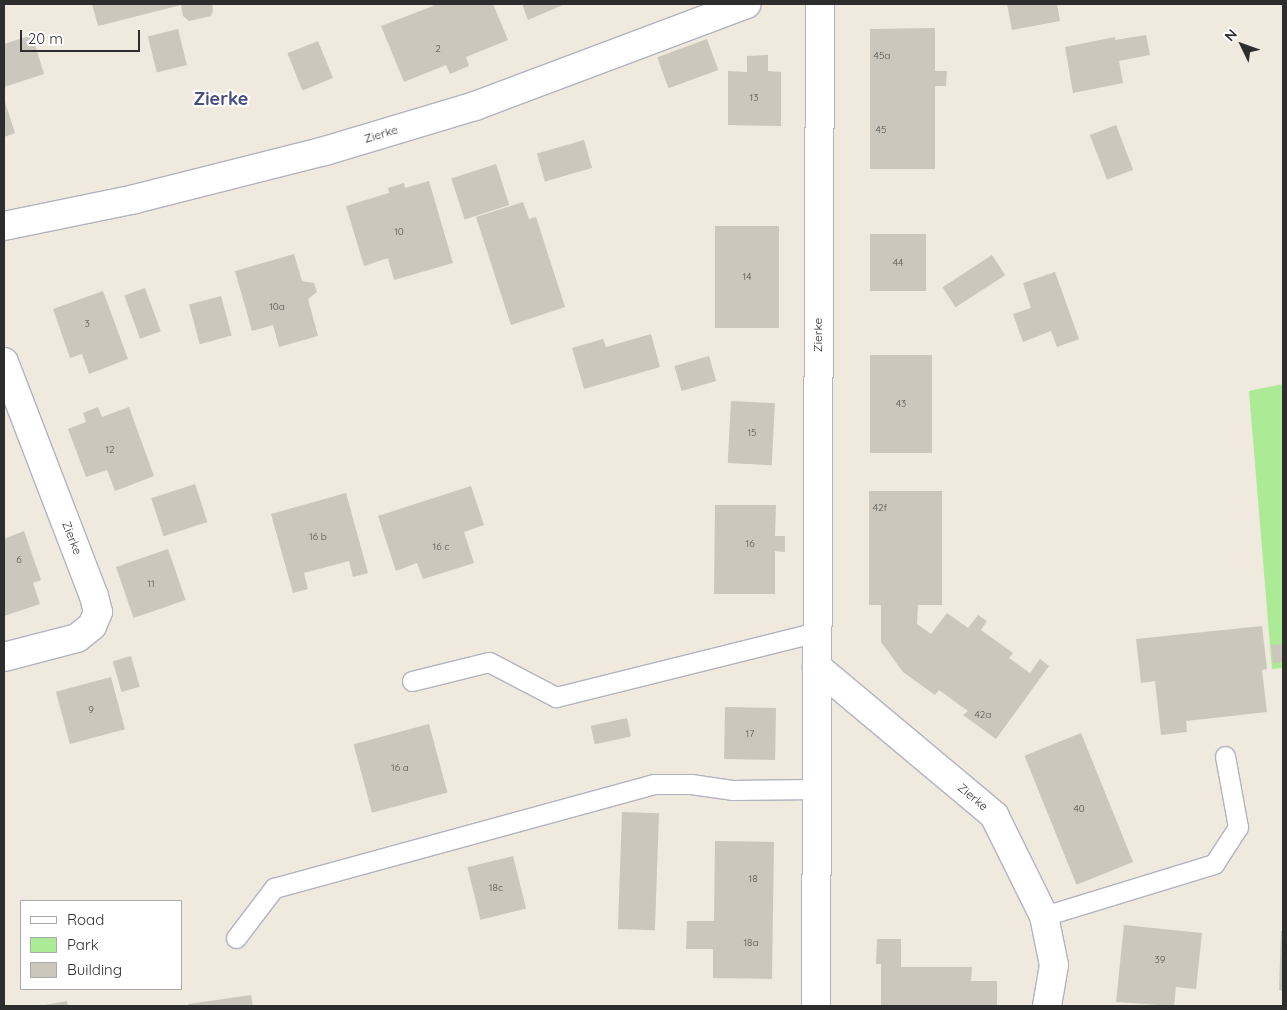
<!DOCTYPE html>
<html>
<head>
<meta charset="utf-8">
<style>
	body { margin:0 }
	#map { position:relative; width:1287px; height:1010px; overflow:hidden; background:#efe9de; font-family:Quicksand,sans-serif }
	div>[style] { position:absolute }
	.green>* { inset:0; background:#abeb95 }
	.building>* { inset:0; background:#cbc7bc; transform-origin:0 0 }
	.roads { filter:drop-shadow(1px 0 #b2b3c1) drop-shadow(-1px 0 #b2b3c1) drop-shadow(0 1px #b2b3c1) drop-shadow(0 -1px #b2b3c1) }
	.service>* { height:19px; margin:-9.5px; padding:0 9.5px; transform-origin:9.5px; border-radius:9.5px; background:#fff }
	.minor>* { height:28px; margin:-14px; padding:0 14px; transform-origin:14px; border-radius:14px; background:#fff }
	span { translate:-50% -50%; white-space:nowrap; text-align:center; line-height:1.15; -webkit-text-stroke:4.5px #fff; paint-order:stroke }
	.number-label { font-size:10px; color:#545451 }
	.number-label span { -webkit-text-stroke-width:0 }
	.street-label { font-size:12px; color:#2d2d2d }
	.district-label { font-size:18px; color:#484d82; font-weight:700 }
	.frame { position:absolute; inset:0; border:5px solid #2d2d2d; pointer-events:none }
	.legend { position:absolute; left:20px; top:900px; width:162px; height:90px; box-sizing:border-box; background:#fff; border:1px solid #ababab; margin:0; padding:6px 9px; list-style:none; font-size:15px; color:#2d2d2d }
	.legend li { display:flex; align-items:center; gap:10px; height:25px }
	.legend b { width:25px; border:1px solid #ababab }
	.north { position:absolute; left:1217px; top:20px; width:50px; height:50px; -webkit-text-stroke:4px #fff; paint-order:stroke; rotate:312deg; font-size:14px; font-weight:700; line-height:20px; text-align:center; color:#2d2d2d }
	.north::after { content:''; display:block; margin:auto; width:18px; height:22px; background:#2d2d2d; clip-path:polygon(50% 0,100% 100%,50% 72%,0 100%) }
	.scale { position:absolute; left:20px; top:30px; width:120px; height:22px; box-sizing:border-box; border:2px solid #2d2d2d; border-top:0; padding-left:6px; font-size:15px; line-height:18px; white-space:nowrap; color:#2d2d2d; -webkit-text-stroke:4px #fff; paint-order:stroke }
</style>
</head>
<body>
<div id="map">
	<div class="green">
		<i style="clip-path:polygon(1283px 384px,1283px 668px,1272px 669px,1249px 391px)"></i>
	</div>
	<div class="building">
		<i style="clip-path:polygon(92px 4px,212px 4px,213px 10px,211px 16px,189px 21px,183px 16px,181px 5px,98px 26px)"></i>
		<i style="clip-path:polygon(432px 4px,493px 4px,508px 40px,466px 57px,469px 66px,450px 74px,446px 65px,404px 82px,381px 26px,433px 6px)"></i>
		<i style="clip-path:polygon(522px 4px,565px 4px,528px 20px)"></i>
		<i style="clip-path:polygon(1007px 4px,1057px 4px,1060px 21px,1012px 30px)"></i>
		<i style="clip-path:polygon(935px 28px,935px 71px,947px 71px,946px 86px,935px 86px,935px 169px,870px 169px,870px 29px)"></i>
		<i style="left:178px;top:29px;width:37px;height:31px;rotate:76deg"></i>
		<i style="clip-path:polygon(32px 35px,44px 74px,4px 87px,4px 44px)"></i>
		<i style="clip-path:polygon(1146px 35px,1150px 55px,1119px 61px,1123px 83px,1073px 93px,1065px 47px,1115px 37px,1115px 40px)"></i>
		<i style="left:707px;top:39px;width:33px;height:53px;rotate:70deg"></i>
		<i style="left:318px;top:41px;width:40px;height:33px;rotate:68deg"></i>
		<i style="clip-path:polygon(768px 55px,768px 71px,781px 72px,781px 126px,728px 125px,728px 71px,747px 72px,747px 56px)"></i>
		<i style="clip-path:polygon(4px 99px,15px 133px,4px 137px)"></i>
		<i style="left:1116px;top:125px;width:48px;height:28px;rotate:69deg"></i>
		<i style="left:584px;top:140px;width:29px;height:49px;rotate:74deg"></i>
		<i style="left:496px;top:164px;width:43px;height:47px;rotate:72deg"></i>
		<i style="clip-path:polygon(429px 181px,453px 263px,394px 280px,388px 258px,364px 266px,346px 206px,389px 193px,388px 188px,404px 183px,405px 188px)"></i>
		<i style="clip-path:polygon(523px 202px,529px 219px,536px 217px,565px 307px,511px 325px,476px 217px)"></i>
		<i style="left:715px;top:226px;width:64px;height:102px"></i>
		<i style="left:870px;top:234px;width:56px;height:57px"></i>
		<i style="clip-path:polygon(294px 254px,302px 281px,314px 283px,317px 292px,308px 299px,318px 336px,279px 347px,273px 325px,252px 331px,235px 271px)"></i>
		<i style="left:992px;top:255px;width:24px;height:59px;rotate:57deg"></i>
		<i style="clip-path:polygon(1055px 272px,1079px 339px,1057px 347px,1051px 331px,1023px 342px,1013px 314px,1031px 308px,1023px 283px)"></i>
		<i style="left:145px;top:288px;width:46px;height:22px;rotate:70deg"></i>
		<i style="clip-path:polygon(103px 291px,128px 359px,89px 374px,82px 354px,70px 358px,53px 309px)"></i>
		<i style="left:221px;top:296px;width:41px;height:33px;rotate:75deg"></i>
		<i style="clip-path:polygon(651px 334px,660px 367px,584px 389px,572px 348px,603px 339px,606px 347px)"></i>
		<i style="left:870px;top:355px;width:62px;height:98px"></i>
		<i style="left:709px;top:356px;width:26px;height:36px;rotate:74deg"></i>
		<i style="left:731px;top:401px;width:44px;height:62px;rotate:3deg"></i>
		<i style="clip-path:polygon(98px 407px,102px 417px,129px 407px,154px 476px,115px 491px,107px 470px,86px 477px,68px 429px,86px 422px,83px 413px)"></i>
		<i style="left:195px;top:484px;width:40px;height:46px;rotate:72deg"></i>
		<i style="clip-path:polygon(471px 486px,484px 525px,464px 532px,474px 563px,423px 579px,417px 563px,396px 571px,378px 516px)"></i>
		<i style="clip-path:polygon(869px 491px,942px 491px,942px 605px,918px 605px,917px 624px,931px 634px,947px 613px,968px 628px,978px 615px,987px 621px,981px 630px,1013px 653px,1009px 658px,1030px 673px,1040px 659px,1049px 666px,996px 739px,963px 715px,968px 711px,939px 690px,935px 695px,903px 672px,881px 642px,881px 605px,869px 605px)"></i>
		<i style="clip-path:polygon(346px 493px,368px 573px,353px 577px,349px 561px,304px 573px,308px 589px,293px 593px,271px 514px)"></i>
		<i style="clip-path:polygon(715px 505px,776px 505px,775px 536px,785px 536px,785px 552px,775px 551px,775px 594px,714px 594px)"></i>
		<i style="clip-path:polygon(24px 531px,41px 580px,33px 583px,40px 604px,4px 616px,4px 539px)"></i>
		<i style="left:168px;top:549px;width:54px;height:55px;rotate:71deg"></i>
		<i style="clip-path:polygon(1262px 626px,1267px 669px,1262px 670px,1267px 712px,1186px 721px,1187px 732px,1161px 735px,1155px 681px,1141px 683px,1136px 639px)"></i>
		<i style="clip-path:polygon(1283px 644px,1283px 662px,1273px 663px,1271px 645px)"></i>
		<i style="left:131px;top:656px;width:32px;height:19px;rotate:74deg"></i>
		<i style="left:111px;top:677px;width:54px;height:57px;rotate:75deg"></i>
		<i style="left:725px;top:707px;width:51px;height:52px;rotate:1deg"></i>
		<i style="left:627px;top:718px;width:19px;height:37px;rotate:78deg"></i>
		<i style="left:429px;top:724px;width:71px;height:78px;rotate:75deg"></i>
		<i style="left:1081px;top:733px;width:139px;height:61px;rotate:68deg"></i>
		<i style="left:622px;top:812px;width:37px;height:117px;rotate:2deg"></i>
		<i style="clip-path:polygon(715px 841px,774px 842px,772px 979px,713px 978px,713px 949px,686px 949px,687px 921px,714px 921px)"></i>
		<i style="left:513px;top:856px;width:54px;height:47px;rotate:76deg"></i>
		<i style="clip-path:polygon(1124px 925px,1202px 933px,1196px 989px,1176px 987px,1174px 1006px,1116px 1002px)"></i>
		<i style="clip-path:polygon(1281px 931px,1283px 931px,1283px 991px,1279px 990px)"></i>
		<i style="clip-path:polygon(877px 939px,901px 939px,901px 967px,972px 967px,971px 981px,997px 981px,997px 1006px,881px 1006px,881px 964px,876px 964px)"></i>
		<i style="clip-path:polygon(251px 995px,253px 1006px,188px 1006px,188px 1004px)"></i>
		<i style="clip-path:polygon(67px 1001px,68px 1006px,46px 1006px,45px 1005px)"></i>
	</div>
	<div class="roads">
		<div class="service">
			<i style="left:412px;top:681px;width:79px;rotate:-13.9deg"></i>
			<i style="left:489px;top:662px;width:76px;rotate:27.6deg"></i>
			<i style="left:556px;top:697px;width:269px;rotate:-14deg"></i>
			<i style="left:1044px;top:916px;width:178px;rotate:-17deg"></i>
			<i style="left:1214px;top:864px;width:44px;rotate:-57deg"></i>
			<i style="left:1238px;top:827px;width:72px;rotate:-100.4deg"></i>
			<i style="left:236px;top:938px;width:63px;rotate:-52.8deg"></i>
			<i style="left:274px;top:888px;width:394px;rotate:-15.3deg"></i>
			<i style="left:654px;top:784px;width:37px"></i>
			<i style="left:691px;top:784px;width:41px;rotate:8.3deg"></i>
			<i style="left:732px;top:790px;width:84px;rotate:-0.7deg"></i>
		</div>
		<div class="minor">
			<i style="left:4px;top:226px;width:134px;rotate:-11.6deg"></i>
			<i style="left:135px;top:199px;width:196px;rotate:-14.2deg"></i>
			<i style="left:325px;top:151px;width:157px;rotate:-16.7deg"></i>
			<i style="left:475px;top:106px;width:290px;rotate:-20.6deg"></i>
			<i style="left:4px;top:362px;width:251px;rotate:69deg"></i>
			<i style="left:94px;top:596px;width:16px;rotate:76deg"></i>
			<i style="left:98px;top:612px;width:15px;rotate:113deg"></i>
			<i style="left:92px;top:626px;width:19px;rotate:141deg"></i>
			<i style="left:77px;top:638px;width:75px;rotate:165.4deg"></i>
			<i style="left:817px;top:667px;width:231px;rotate:39.9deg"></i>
			<i style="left:994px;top:815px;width:113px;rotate:63.7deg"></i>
			<i style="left:1044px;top:916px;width:50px;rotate:78.5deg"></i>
			<i style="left:1054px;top:965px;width:42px;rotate:99.7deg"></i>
			<i style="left:816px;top:1006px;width:1002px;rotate:-89.77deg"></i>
		</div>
	</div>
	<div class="number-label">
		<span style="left:438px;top:49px">2</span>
		<span style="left:882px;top:56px">45a</span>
		<span style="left:754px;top:98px">13</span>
		<span style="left:881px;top:130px">45</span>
		<span style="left:399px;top:232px">10</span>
		<span style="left:898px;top:263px">44</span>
		<span style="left:747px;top:277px">14</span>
		<span style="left:277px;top:307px">10a</span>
		<span style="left:87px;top:324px">3</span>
		<span style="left:901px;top:404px">43</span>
		<span style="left:752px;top:433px">15</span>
		<span style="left:110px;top:450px">12</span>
		<span style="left:880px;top:508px">42f</span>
		<span style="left:318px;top:537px">16 b</span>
		<span style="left:750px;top:544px">16</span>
		<span style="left:441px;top:547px">16 c</span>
		<span style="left:19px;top:560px">6</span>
		<span style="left:151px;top:584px">11</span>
		<span style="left:91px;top:710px">9</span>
		<span style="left:983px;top:715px">42a</span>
		<span style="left:750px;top:734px">17</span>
		<span style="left:400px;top:768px">16 a</span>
		<span style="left:1079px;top:809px">40</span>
		<span style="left:753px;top:879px">18</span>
		<span style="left:496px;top:888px">18c</span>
		<span style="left:751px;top:943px">18a</span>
		<span style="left:1160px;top:960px">39</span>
	</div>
	<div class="street-label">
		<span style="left:381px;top:134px;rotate:-17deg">Zierke</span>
		<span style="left:818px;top:335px;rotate:-90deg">Zierke</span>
		<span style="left:72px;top:538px;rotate:69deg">Zierke</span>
		<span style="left:973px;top:797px;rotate:40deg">Zierke</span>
	</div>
	<div class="district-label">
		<span style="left:221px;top:99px">Zierke</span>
	</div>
	<div class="frame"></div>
	<ul class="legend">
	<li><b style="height:6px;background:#fff"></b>Road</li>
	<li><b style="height:14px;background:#abeb95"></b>Park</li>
	<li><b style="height:14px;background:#cbc7bc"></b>Building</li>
	</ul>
	<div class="north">N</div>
	<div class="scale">20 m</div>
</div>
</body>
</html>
